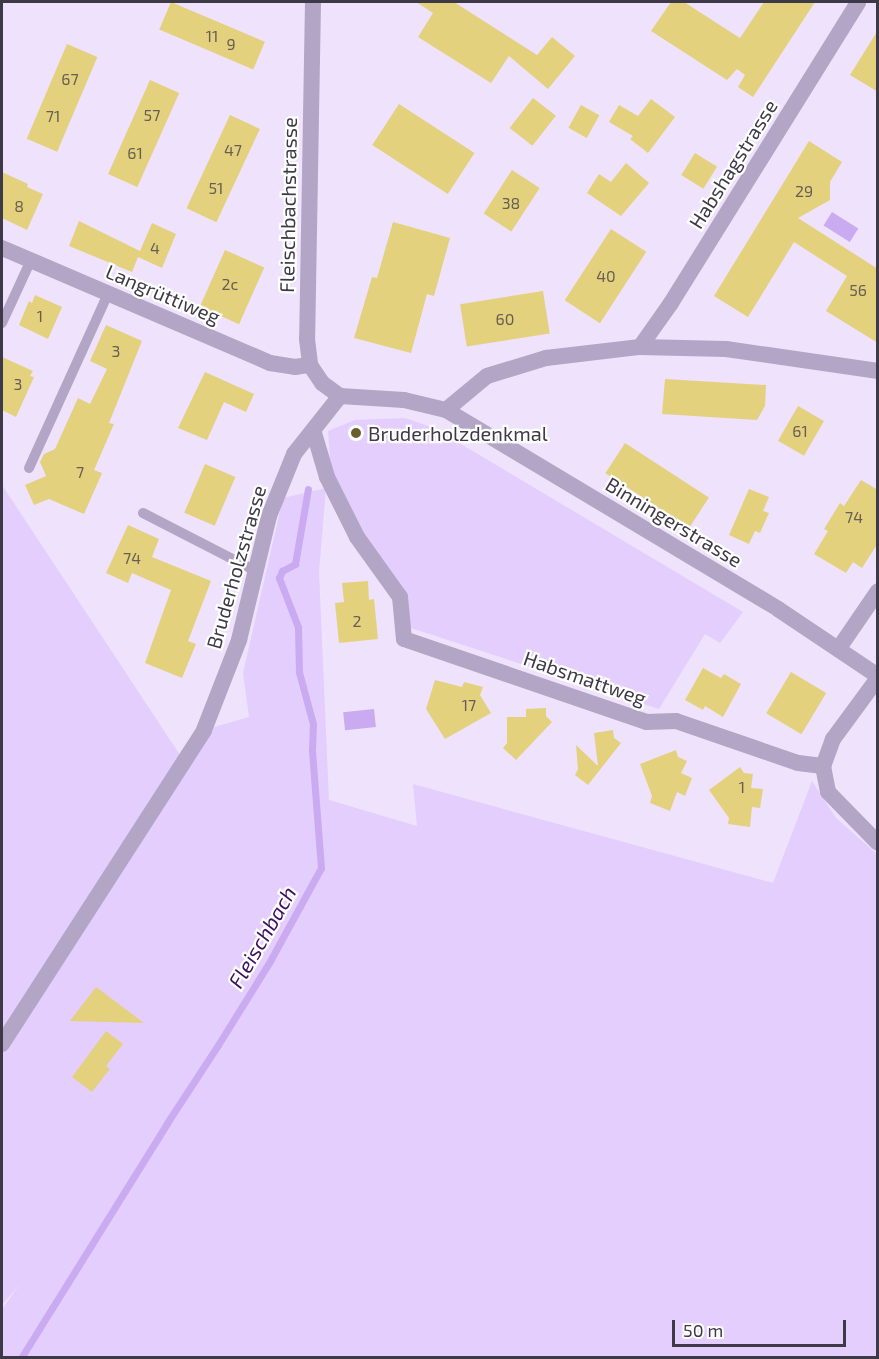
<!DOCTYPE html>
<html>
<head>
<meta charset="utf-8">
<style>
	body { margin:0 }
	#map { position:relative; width:879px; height:1359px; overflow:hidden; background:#eee2fd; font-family:"Exo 2",sans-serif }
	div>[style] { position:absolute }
	.green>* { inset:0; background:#e3cefe }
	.water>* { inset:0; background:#caaaf1; transform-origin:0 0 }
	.stream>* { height:7px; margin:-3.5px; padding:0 3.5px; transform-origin:3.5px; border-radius:3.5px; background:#caaaf1 }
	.building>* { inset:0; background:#e4d17e; transform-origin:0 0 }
	.service>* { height:10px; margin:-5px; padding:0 5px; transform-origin:5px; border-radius:5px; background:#b3a5c5 }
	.minor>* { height:16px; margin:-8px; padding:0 8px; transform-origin:8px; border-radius:8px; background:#b3a5c5 }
	.dots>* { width:16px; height:16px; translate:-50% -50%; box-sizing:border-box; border:3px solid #fff; border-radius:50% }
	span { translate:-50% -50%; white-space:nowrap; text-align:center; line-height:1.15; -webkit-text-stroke:4.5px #fff; paint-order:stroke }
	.number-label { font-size:16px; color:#685f54 }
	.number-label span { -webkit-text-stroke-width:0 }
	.street-label { font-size:20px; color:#3e3946 }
	.poi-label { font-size:20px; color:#3e3946 }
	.left { translate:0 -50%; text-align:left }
	.water-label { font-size:21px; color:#3e0f62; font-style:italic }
	.frame { position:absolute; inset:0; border:3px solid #3e3946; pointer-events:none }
	.scale { position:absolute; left:672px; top:1320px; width:174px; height:27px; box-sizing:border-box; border:3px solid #3e3946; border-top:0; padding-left:8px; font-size:18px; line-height:21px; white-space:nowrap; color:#3e3946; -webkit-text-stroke:4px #fff; paint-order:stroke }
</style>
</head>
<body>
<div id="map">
	<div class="green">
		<i style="clip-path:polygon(405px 418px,434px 428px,743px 612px,720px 643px,705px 634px,659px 709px,408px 627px,331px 472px,328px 431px,355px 420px)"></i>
		<i style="clip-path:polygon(2px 485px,184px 761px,204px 730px,249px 717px,243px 673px,283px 498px,326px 488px,319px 572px,329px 800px,417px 826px,413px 784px,773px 883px,812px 781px,836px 818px,877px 854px,877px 1357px,2px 1357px,2px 1309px,20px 1284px,2px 1305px)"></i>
	</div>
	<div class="water">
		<i style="left:832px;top:212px;width:31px;height:16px;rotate:32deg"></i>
		<i style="left:374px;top:709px;width:18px;height:31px;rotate:84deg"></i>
	</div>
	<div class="stream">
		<i style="left:21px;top:1358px;width:277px;rotate:-58.1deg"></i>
		<i style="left:167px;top:1123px;width:93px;rotate:-56.8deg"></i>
		<i style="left:218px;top:1045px;width:99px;rotate:-58.2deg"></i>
		<i style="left:270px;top:961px;width:106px;rotate:-61.3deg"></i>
		<i style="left:321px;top:868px;width:118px;rotate:-94.4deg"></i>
		<i style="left:312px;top:750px;width:26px;rotate:-88deg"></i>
		<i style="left:313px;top:724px;width:54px;rotate:-105.1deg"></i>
		<i style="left:299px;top:672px;width:45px;rotate:-91.3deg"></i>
		<i style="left:298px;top:627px;width:53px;rotate:-111.2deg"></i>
		<i style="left:279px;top:578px;width:8px;rotate:-67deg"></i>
		<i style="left:282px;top:571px;width:15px;rotate:-28deg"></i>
		<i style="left:295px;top:564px;width:76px;rotate:-80.2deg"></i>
	</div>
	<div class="building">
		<i style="left:171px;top:2px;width:102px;height:30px;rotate:23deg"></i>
		<i style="clip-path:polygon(416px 2px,454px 2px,537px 55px,552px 37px,575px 56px,548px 89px,509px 56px,491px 83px,418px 37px,433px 13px)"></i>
		<i style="clip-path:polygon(671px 2px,684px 2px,740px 38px,764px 2px,815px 2px,753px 97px,738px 87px,745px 75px,737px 69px,727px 80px,651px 31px)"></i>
		<i style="clip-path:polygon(878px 30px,878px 92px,850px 75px)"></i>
		<i style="left:67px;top:44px;width:33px;height:103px;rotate:23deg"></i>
		<i style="left:150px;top:80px;width:32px;height:103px;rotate:24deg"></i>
		<i style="left:533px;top:98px;width:29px;height:38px;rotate:38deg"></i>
		<i style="clip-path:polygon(651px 99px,675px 117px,648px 153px,630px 139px,633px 136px,609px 122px,619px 105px,638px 116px)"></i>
		<i style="left:399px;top:104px;width:90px;height:49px;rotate:33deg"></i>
		<i style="left:581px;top:105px;width:21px;height:26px;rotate:29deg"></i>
		<i style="left:230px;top:115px;width:33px;height:103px;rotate:25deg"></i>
		<i style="clip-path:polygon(809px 141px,842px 162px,830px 182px,830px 200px,798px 218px,878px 269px,878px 343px,826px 311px,847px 276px,794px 242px,748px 317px,714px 296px)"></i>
		<i style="left:695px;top:153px;width:26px;height:26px;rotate:32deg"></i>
		<i style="clip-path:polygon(626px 163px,649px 183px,621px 216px,587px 193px,599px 174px,611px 182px)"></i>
		<i style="left:512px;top:170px;width:33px;height:52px;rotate:33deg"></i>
		<i style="clip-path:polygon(2px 172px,28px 184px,27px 187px,43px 194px,27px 230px,2px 218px)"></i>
		<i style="clip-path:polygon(79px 221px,140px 251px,152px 223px,176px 234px,162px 268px,138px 257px,132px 272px,69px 246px)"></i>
		<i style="clip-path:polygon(393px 222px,450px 238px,434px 296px,427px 294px,411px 353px,354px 338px,372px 277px,377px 278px)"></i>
		<i style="left:611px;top:229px;width:42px;height:85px;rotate:33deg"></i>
		<i style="left:225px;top:250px;width:43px;height:62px;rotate:24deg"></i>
		<i style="left:543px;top:291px;width:43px;height:84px;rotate:81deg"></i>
		<i style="clip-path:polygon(35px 295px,62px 307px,48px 339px,19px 325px,29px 301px,32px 303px)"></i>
		<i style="clip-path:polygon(106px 325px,142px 341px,109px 423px,114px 424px,94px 470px,102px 473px,84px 514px,49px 499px,34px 505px,25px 485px,46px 476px,40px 462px,44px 454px,55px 449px,78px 398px,90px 404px,107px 369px,90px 361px)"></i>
		<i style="clip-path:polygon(2px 357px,33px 371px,30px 376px,34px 377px,16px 417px,2px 410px)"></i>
		<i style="clip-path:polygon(205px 372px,254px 394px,246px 412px,224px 402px,207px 440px,178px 428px)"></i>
		<i style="clip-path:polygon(665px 379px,766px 385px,765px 406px,757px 420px,662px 414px)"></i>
		<i style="left:798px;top:406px;width:30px;height:40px;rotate:30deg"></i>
		<i style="left:625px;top:443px;width:100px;height:36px;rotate:33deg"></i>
		<i style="left:205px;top:464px;width:33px;height:53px;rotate:23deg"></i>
		<i style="clip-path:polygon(861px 480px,878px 490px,878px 543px,862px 568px,853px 562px,846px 573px,814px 554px,828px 531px,824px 529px,840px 503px,844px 506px)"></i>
		<i style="clip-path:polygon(749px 489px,769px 497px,763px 511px,769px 513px,760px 533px,755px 531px,749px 544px,729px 535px)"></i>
		<i style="clip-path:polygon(128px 525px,159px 539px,152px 557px,211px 581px,188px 641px,196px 644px,182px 678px,145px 663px,171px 590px,132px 573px,128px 583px,106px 573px)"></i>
		<i style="clip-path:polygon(368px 581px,369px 600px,374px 599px,378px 639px,339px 643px,335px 603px,344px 602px,342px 583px)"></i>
		<i style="clip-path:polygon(703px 668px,721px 678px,724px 674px,741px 684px,723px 717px,705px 706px,703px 710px,685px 700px)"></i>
		<i style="left:791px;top:672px;width:41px;height:48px;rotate:31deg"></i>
		<i style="clip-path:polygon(435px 680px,462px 687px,464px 682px,483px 687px,480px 695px,491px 713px,445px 739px,426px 709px)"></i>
		<i style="clip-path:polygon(546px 708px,546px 716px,552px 722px,516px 760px,503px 748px,507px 743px,507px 717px,526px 717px,526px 709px)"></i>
		<i style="clip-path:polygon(613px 730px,614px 738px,621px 743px,588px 785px,575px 775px,578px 769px,576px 745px,598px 766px,594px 733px)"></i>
		<i style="clip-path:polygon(676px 750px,678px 757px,687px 761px,681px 773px,692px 778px,685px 796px,677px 792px,670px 811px,650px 803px,652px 796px,640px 764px)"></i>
		<i style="clip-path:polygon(740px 767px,744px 773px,753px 774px,751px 788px,763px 789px,760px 808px,752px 807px,750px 827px,728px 824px,729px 818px,709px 790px)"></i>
		<i style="clip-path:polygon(96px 987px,144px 1023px,70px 1021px)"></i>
		<i style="clip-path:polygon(106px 1031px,123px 1044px,106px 1066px,110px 1069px,92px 1092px,72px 1077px)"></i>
	</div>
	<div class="service">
		<i style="left:2px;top:323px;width:69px;rotate:-65.3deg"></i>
		<i style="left:29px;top:468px;width:191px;rotate:-65.6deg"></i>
		<i style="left:143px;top:513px;width:127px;rotate:27.2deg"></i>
	</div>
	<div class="minor">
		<i style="left:313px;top:2px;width:337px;rotate:91deg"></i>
		<i style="left:307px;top:339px;width:26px;rotate:83deg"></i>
		<i style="left:310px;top:365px;width:22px;rotate:56deg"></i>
		<i style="left:322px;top:383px;width:22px;rotate:36deg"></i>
		<i style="left:340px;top:396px;width:64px;rotate:3.6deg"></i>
		<i style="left:404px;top:400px;width:43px;rotate:13.4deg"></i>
		<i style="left:446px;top:410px;width:387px;rotate:30.9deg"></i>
		<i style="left:778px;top:609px;width:120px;rotate:33.8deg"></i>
		<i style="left:2px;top:248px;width:292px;rotate:23.2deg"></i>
		<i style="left:270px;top:363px;width:25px;rotate:9deg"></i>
		<i style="left:295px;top:367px;width:15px;rotate:-8deg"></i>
		<i style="left:640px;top:347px;width:54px;rotate:-54.8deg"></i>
		<i style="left:671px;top:303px;width:354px;rotate:-58.1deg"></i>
		<i style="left:446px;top:410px;width:53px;rotate:-39.7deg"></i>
		<i style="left:487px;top:376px;width:62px;rotate:-17deg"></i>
		<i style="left:546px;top:358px;width:95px;rotate:-6.7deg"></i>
		<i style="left:640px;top:347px;width:86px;rotate:1.3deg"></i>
		<i style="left:726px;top:349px;width:154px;rotate:8.2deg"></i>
		<i style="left:314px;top:433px;width:46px;rotate:73.5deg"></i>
		<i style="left:327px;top:477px;width:67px;rotate:63.4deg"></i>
		<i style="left:357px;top:537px;width:74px;rotate:54.4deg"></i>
		<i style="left:400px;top:597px;width:42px;rotate:84.6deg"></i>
		<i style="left:404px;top:639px;width:256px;rotate:18.9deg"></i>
		<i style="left:646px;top:722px;width:30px;rotate:-2deg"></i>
		<i style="left:676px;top:721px;width:129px;rotate:19deg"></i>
		<i style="left:798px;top:763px;width:25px;rotate:7deg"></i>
		<i style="left:839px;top:648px;width:69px;rotate:-55.6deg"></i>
		<i style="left:878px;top:678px;width:76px;rotate:126.4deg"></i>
		<i style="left:833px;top:739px;width:29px;rotate:110deg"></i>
		<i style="left:823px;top:766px;width:26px;rotate:79deg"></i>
		<i style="left:828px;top:792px;width:71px;rotate:45.6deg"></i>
		<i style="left:2px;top:1044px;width:373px;rotate:-57.2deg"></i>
		<i style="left:204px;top:730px;width:97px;rotate:-68.7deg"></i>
		<i style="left:239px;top:640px;width:128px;rotate:-76.4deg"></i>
		<i style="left:269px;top:516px;width:67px;rotate:-68deg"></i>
		<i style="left:294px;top:454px;width:74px;rotate:-51.6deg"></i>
	</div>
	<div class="dots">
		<i style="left:356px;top:433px;background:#695e2b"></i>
	</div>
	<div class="number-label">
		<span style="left:212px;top:36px">11</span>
		<span style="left:231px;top:44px">9</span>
		<span style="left:70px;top:79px">67</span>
		<span style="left:152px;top:115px">57</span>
		<span style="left:53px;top:116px">71</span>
		<span style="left:233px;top:150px">47</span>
		<span style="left:135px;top:153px">61</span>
		<span style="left:216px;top:188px">51</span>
		<span style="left:804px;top:191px">29</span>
		<span style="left:511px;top:203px">38</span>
		<span style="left:19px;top:206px">8</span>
		<span style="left:155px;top:248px">4</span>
		<span style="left:606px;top:276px">40</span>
		<span style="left:230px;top:284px">2c</span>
		<span style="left:858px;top:290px">56</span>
		<span style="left:40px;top:316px">1</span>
		<span style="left:505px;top:319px">60</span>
		<span style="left:116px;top:351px">3</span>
		<span style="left:18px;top:384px">3</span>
		<span style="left:800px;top:431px">61</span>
		<span style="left:80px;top:472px">7</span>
		<span style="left:854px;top:517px">74</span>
		<span style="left:132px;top:558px">74</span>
		<span style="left:357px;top:621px">2</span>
		<span style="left:469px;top:705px">17</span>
		<span style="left:742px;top:787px">1</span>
	</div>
	<div class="street-label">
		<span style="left:733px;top:164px;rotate:-58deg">Habshagstrasse</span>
		<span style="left:288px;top:205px;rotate:-89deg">Fleischbachstrasse</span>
		<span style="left:163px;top:294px;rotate:23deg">Langrüttiweg</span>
		<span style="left:674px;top:522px;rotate:31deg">Binningerstrasse</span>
		<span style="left:236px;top:567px;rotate:-74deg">Bruderholzstrasse</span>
		<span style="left:585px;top:678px;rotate:19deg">Habsmattweg</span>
	</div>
	<div class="poi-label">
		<span class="left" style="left:368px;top:433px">Bruderholzdenkmal</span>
	</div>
	<div class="water-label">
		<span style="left:262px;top:937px;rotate:-60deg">Fleischbach</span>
	</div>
	<div class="frame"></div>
	<div class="scale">50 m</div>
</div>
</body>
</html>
